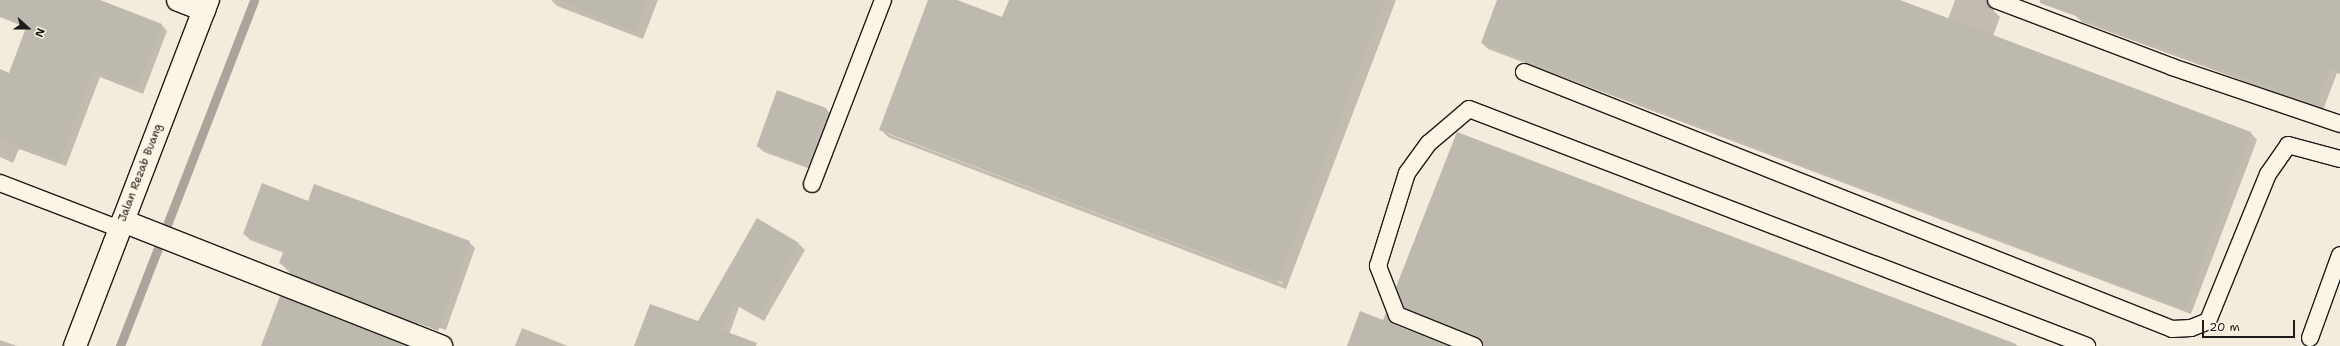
<!DOCTYPE html>
<html>
<head>
<meta charset="utf-8">
<style>
	body { margin:0 }
	#map { position:relative; width:2340px; height:346px; overflow:hidden; background:#f3ecdd; font-family:"Shantell Sans",sans-serif }
	div>[style] { position:absolute }
	.shadow>* { inset:0; background:#0003 }
	.stream>* { height:9px; margin:-4.5px; padding:0 4.5px; transform-origin:4.5px; border-radius:4.5px; background:#aaa59b }
	.building>* { inset:0; background:#beb9ae; transform-origin:0 0 }
	.roads { filter:drop-shadow(1px 0 #1c1c1c) drop-shadow(-1px 0 #1c1c1c) drop-shadow(0 1px #1c1c1c) drop-shadow(0 -1px #1c1c1c) }
	.lane>* { height:16px; margin:-8px; padding:0 8px; transform-origin:8px; border-radius:8px; background:#fcf5e5 }
	.street>* { height:22px; margin:-11px; padding:0 11px; transform-origin:11px; border-radius:11px; background:#fcf5e5 }
	span { translate:-50% -50%; white-space:nowrap; text-align:center; line-height:1.15; -webkit-text-stroke:3px #fcf5e5; paint-order:stroke }
	.street-label { font-size:11px; color:#1c1c1c }
	.north { position:absolute; left:8px; top:8px; width:40px; height:40px; -webkit-text-stroke:3px #fcf5e5; paint-order:stroke; rotate:111deg; font-size:11px; font-weight:700; line-height:16px; text-align:center; color:#1c1c1c }
	.north::after { content:''; display:block; margin:auto; width:14px; height:18px; background:#1c1c1c; clip-path:polygon(50% 0,100% 100%,50% 72%,0 100%) }
	.scale { position:absolute; left:2202px; top:320px; width:93px; height:18px; box-sizing:border-box; border:2px solid #1c1c1c; border-top:0; padding-left:5px; font-size:12px; line-height:14px; white-space:nowrap; color:#1c1c1c; -webkit-text-stroke:3px #fcf5e5; paint-order:stroke }
</style>
</head>
<body>
<div id="map">
	<div class="shadow">
		<i style="clip-path:polygon(0 0,97px 0,161px 24px,167px 31px,143px 94px,100px 77px,66px 166px,19px 149px,13px 163px,0 157px,0 70px,9px 74px,27px 28px,0 17px)"></i>
		<i style="clip-path:polygon(551px 0,658px 0,643px 39px,557px 6px)"></i>
		<i style="clip-path:polygon(evenodd,929px 0,954px 0,1003px 19px,1010px 0,1396px 0,1286px 289px,888px 137px,880px 129px,929px 0,888px 132px,1283px 283px,1283px 284px,888px 134px,888px 132px)"></i>
		<i style="clip-path:polygon(1498px 0,1897px 0,1948px 19px,1955px 0,1997px 0,1993px 4px,1994px 11px,2000px 17px,1993px 36px,2251px 133px,2257px 140px,2191px 314px,1488px 49px,1482px 43px)"></i>
		<i style="clip-path:polygon(2082px 0,2340px 0,2340px 74px,2337px 73px,2323px 110px,2082px 22px,2076px 16px)"></i>
		<i style="clip-path:polygon(826px 109px,833px 116px,813px 170px,764px 152px,757px 146px)"></i>
		<i style="clip-path:polygon(1457px 133px,2019px 346px,1482px 346px,1480px 341px,1412px 314px,1405px 307px)"></i>
		<i style="clip-path:polygon(308px 202px,469px 242px,475px 248px,446px 330px,419px 321px,417px 326px,296px 279px,280px 263px,284px 253px,250px 240px,244px 234px)"></i>
		<i style="clip-path:polygon(799px 244px,805px 250px,764px 321px,739px 307px,725px 346px,635px 346px,698px 323px)"></i>
		<i style="clip-path:polygon(522px 328px,568px 346px,515px 346px)"></i>
		<i style="clip-path:polygon(0 340px,17px 346px,0 346px)"></i>
	</div>
	<div class="stream">
		<i style="left:120px;top:346px;width:371px;rotate:-68.8deg"></i>
	</div>
	<div class="building">
		<i style="clip-path:polygon(0 0,100px 0,162px 24px,137px 88px,93px 71px,60px 161px,0 138px,0 69px,9px 73px,27px 25px,0 14px)"></i>
		<i style="clip-path:polygon(559px 0,648px 0,635px 32px)"></i>
		<i style="clip-path:polygon(928px 0,957px 0,1002px 17px,1009px 0,1385px 0,1278px 282px,879px 130px)"></i>
		<i style="clip-path:polygon(1497px 0,1900px 0,2251px 132px,2185px 309px,1481px 43px)"></i>
		<i style="clip-path:polygon(2040px 0,2340px 0,2340px 71px,2330px 67px,2317px 104px,2040px 3px)"></i>
		<i style="left:777px;top:90px;width:53px;height:60px;rotate:20deg"></i>
		<i style="clip-path:polygon(1457px 132px,2016px 344px,2015px 346px,1483px 346px,1478px 337px,1404px 308px,1396px 287px)"></i>
		<i style="clip-path:polygon(262px 183px,308px 201px,314px 184px,470px 241px,438px 331px,289px 273px,291px 268px,279px 263px,284px 250px,243px 234px)"></i>
		<i style="clip-path:polygon(757px 218px,799px 243px,758px 316px,733px 301px,722px 330px,757px 343px,756px 346px,634px 346px,650px 304px,698px 321px)"></i>
		<i style="clip-path:polygon(280px 296px,407px 346px,261px 346px)"></i>
		<i style="clip-path:polygon(1360px 311px,1383px 320px,1386px 313px,1393px 324px,1449px 346px,1347px 346px)"></i>
	</div>
	<div class="roads">
		<div class="lane">
			<i style="left:1996px;top:0;width:188px;rotate:20.8deg"></i>
			<i style="left:2172px;top:67px;width:177px;rotate:18.7deg"></i>
			<i style="left:1524px;top:72px;width:697px;rotate:21.63deg"></i>
			<i style="left:2172px;top:329px;width:19px;rotate:-3deg"></i>
			<i style="left:2191px;top:328px;width:18px;rotate:-22deg"></i>
			<i style="left:2208px;top:321px;width:159px;rotate:-67.8deg"></i>
			<i style="left:2268px;top:174px;width:35px;rotate:-55deg"></i>
			<i style="left:2288px;top:145px;width:54px;rotate:15.1deg"></i>
			<i style="left:0;top:183px;width:129px;rotate:21deg"></i>
			<i style="left:812px;top:184px;width:197px;rotate:-68.9deg"></i>
			<i style="left:2310px;top:338px;width:88px;rotate:-70.1deg"></i>
			<i style="left:1474px;top:346px;width:83px;rotate:-158.1deg"></i>
			<i style="left:1397px;top:315px;width:53px;rotate:-111.2deg"></i>
			<i style="left:1378px;top:266px;width:97px;rotate:-72.7deg"></i>
			<i style="left:1407px;top:173px;width:37px;rotate:-54deg"></i>
			<i style="left:1429px;top:143px;width:52px;rotate:-40.4deg"></i>
			<i style="left:1469px;top:109px;width:662px;rotate:20.98deg"></i>
		</div>
		<div class="street">
			<i style="left:178px;top:0;width:28px;rotate:21deg"></i>
			<i style="left:123px;top:221px;width:342px;rotate:21.5deg"></i>
			<i style="left:75px;top:346px;width:371px;rotate:-69deg"></i>
		</div>
	</div>
	<div class="street-label">
		<span style="left:141px;top:173px;rotate:-69deg">Jalan Rezab Buang</span>
	</div>
	<div class="north">N</div>
	<div class="scale">20 m</div>
</div>
</body>
</html>
